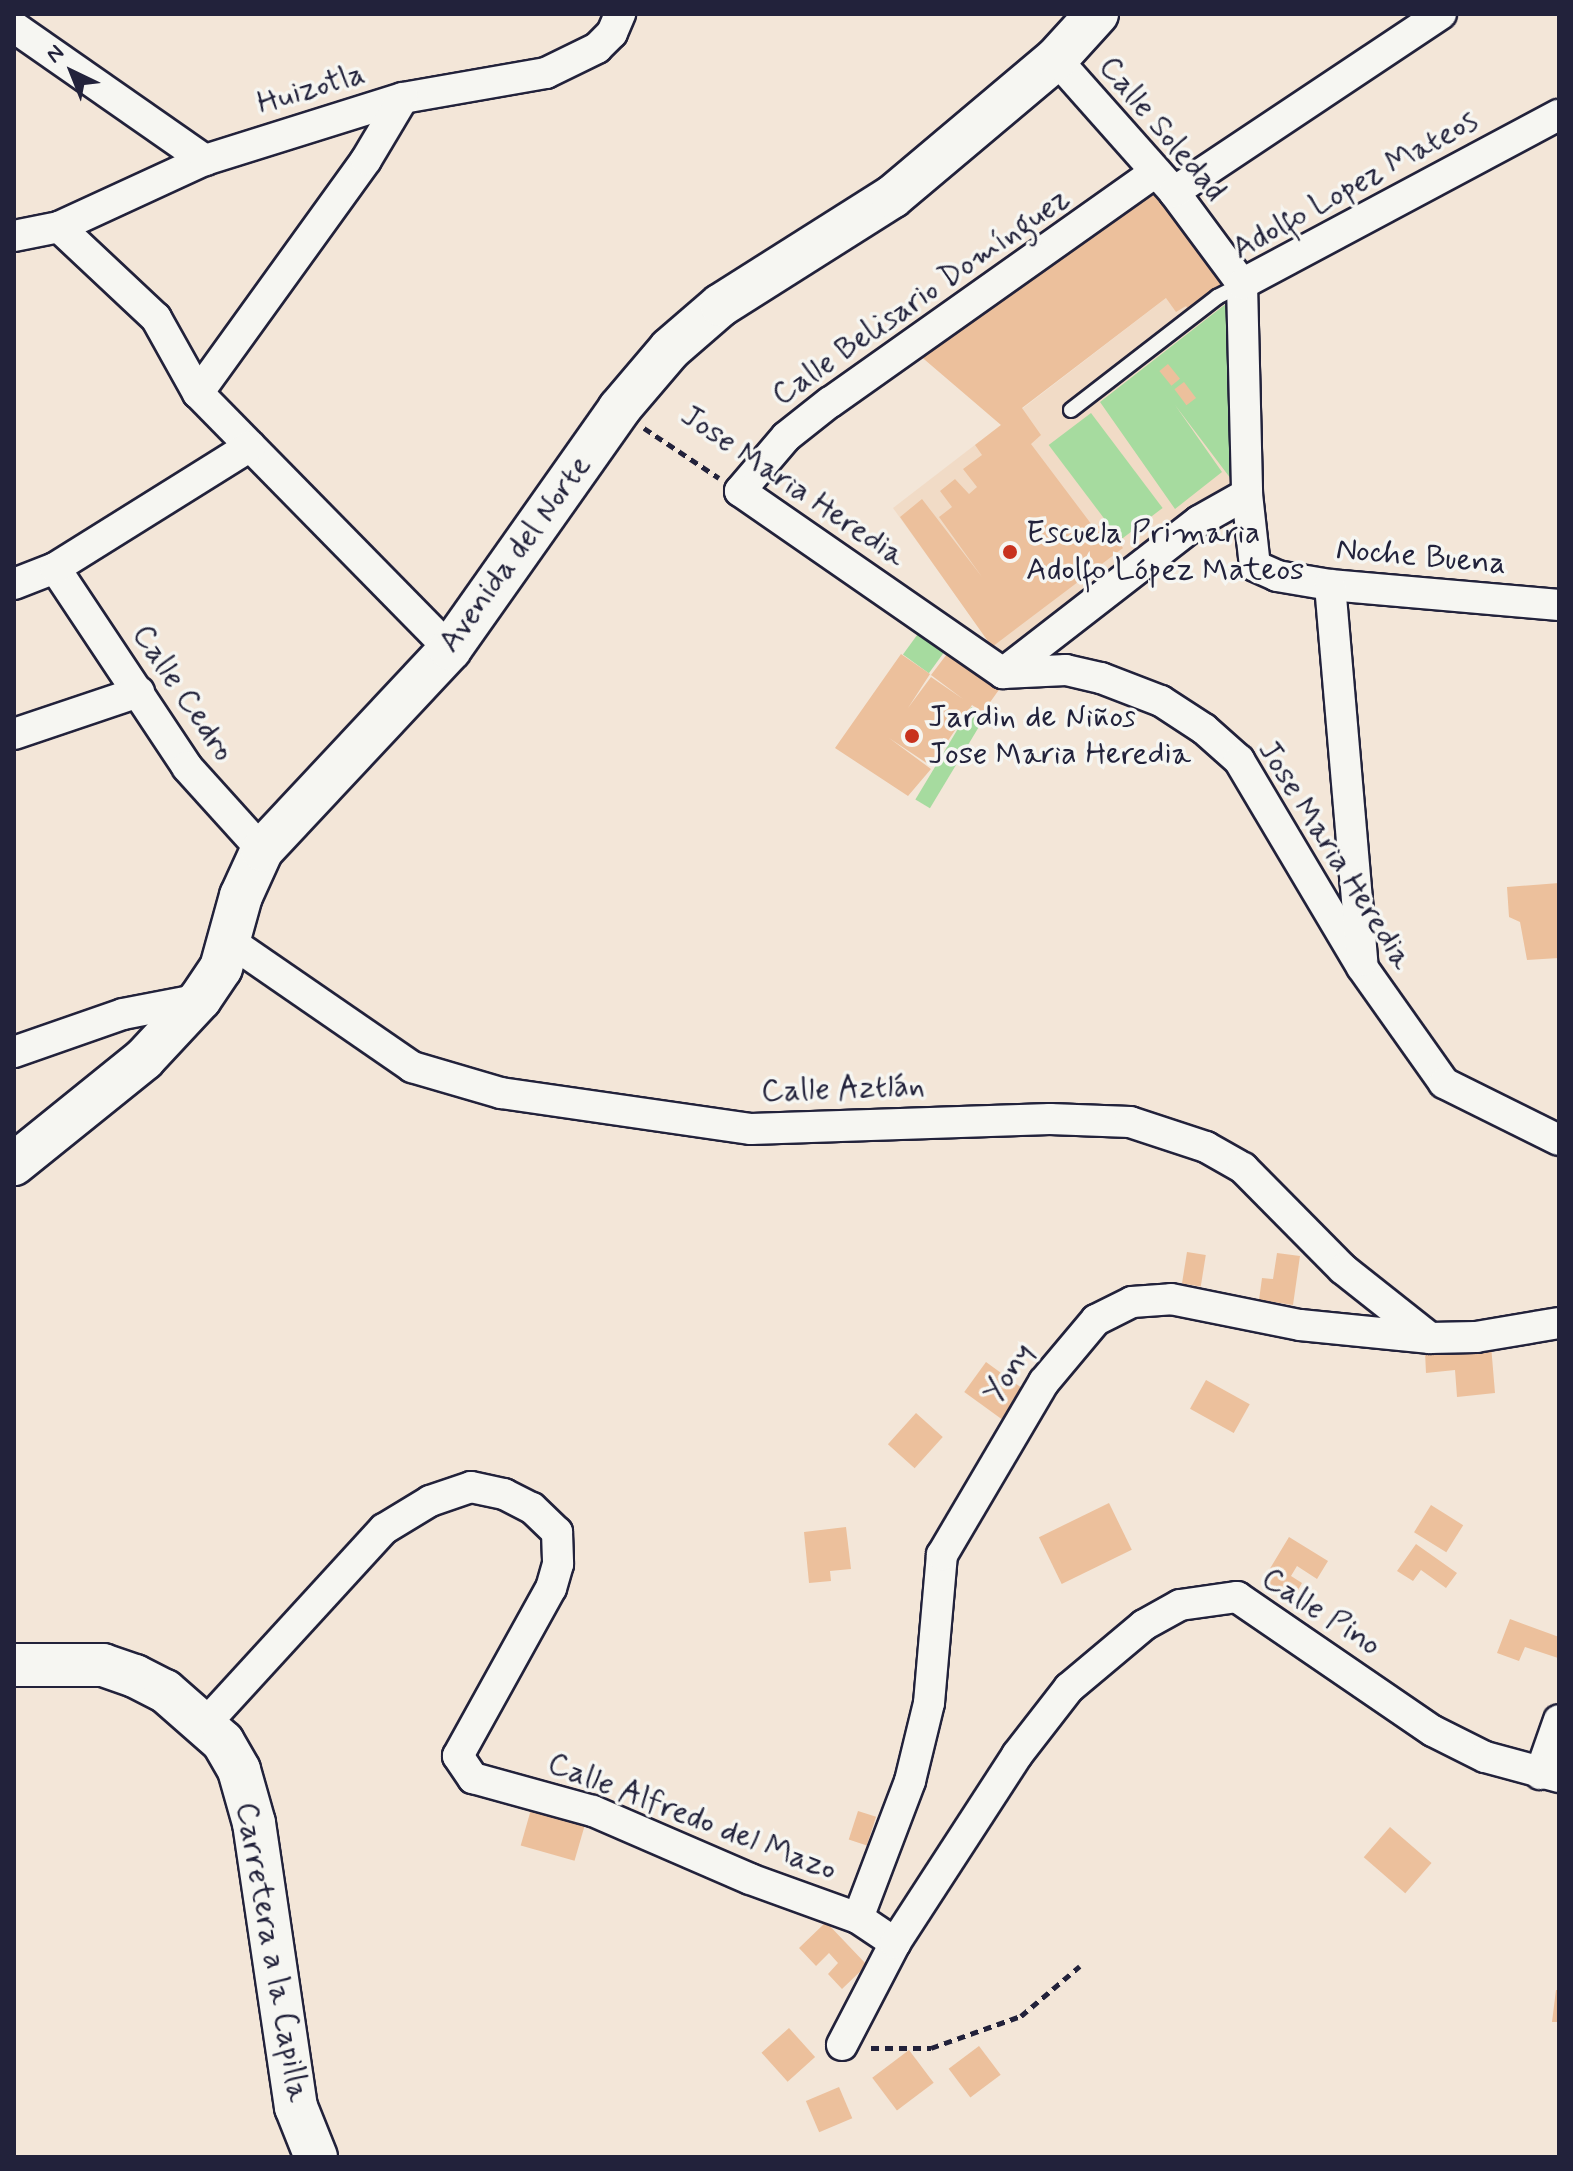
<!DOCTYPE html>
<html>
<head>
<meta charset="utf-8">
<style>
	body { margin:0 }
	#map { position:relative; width:1573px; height:2171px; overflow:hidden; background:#f3e6d8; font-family:Mynerve,sans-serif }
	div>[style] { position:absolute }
	.built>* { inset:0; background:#f1dbc6 }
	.green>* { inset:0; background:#a6db9f; transform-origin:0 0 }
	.building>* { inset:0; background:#ecc09c; transform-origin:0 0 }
	.path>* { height:5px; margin-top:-2.5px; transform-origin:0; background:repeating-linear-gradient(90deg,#22223b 0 8px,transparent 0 14px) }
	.roads { filter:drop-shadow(2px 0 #22223b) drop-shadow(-2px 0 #22223b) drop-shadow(0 2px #22223b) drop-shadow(0 -2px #22223b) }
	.lane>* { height:14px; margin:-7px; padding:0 7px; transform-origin:7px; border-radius:7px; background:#f6f6f2 }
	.street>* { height:30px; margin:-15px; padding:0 15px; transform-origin:15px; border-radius:15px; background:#f6f6f2 }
	.secondary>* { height:42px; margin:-21px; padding:0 21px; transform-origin:21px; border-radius:21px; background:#f6f6f2 }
	.dots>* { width:22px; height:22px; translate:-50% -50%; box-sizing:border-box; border:4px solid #f6f6f2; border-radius:50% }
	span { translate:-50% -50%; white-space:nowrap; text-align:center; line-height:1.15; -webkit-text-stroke:7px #f6f6f2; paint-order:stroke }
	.street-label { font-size:32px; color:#22223b }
	.poi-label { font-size:32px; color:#22223b }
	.left { translate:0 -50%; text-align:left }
	.frame { position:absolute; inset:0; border:16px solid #22223b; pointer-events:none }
	.north { position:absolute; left:32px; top:32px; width:80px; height:80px; -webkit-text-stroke:6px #f6f6f2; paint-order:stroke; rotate:317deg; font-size:22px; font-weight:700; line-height:32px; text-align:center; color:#22223b }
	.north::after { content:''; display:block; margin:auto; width:28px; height:36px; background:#22223b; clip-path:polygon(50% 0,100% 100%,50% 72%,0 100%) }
</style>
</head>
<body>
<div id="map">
	<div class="built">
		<i style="clip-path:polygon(1218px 258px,1234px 302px,1235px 479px,1005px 664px,893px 508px)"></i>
	</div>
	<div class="green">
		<i style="clip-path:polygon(1227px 303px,1231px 479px,1175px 405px,1222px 472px,1175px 509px,1100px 402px)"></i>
		<i style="left:1091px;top:413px;width:119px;height:53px;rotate:53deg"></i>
		<i style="left:920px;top:631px;width:32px;height:29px;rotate:36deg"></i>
		<i style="left:971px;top:707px;width:17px;height:108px;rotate:31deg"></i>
	</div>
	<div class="building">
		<i style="clip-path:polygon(1154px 178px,1227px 283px,1189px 310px,1186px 306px,1176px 312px,1166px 298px,1022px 408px,1041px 435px,1031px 444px,1095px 529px,1103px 523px,1123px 548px,992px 647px,900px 517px,922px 499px,982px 577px,939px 517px,952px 507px,940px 491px,955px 479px,969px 494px,977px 487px,963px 469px,982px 455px,975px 445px,1001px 425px,911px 348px)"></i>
		<i style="left:1168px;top:364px;width:19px;height:11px;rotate:51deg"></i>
		<i style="left:1184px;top:382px;width:20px;height:12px;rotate:53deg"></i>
		<i style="clip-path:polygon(950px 650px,1001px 687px,983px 712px,972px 705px,931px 766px,889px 738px,931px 769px,908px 796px,835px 748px,901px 654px,930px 674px,908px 708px,931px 677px,963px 699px,931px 675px)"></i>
		<i style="clip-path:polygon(1559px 883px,1559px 958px,1527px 960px,1520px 922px,1509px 917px,1507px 887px)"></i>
		<i style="left:1187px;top:1252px;width:19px;height:32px;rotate:9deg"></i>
		<i style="clip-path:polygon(1277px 1253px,1300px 1256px,1293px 1305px,1259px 1300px,1262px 1278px,1273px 1279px)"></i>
		<i style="clip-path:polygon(1491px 1345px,1495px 1393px,1457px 1397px,1455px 1370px,1426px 1373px,1425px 1352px)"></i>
		<i style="left:986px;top:1362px;width:46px;height:37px;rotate:36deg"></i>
		<i style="left:1206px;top:1380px;width:50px;height:33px;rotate:29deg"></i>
		<i style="left:916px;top:1413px;width:36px;height:42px;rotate:42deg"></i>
		<i style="left:1109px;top:1503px;width:52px;height:78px;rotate:64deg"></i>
		<i style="left:1431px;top:1505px;width:38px;height:32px;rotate:32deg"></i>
		<i style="clip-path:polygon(846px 1527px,851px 1569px,830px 1571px,831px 1581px,809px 1583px,804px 1532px)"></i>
		<i style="clip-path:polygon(1289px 1537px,1328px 1561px,1317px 1579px,1297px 1566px,1291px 1576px,1302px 1583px,1293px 1599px,1263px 1580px)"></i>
		<i style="clip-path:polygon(1416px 1544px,1457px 1573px,1446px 1588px,1421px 1570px,1413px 1581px,1397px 1571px)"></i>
		<i style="clip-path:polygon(1510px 1619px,1559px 1637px,1558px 1658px,1525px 1647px,1519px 1661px,1497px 1653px)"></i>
		<i style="left:532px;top:1806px;width:56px;height:41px;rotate:16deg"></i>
		<i style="left:858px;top:1811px;width:19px;height:30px;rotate:18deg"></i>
		<i style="left:1390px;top:1827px;width:55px;height:40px;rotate:41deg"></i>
		<i style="clip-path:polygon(826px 1922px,867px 1965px,842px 1989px,828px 1974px,838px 1963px,829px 1953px,816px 1966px,799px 1948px)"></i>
		<i style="clip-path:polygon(1556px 1990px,1559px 1990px,1559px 2022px,1552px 2022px)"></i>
		<i style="left:789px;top:2028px;width:39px;height:37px;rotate:48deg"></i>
		<i style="left:979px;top:2046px;width:36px;height:38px;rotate:53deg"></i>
		<i style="left:909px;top:2050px;width:41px;height:46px;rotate:53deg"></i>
		<i style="left:839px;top:2087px;width:34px;height:36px;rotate:67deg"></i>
	</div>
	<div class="path">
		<i style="left:644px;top:428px;width:90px;rotate:33.7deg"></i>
		<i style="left:871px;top:2048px;width:60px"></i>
		<i style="left:931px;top:2048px;width:96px;rotate:-19.6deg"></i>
		<i style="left:1021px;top:2016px;width:77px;rotate:-40.3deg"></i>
	</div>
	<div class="roads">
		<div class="lane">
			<i style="left:1071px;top:410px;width:185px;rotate:-37.7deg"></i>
			<i style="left:1217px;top:297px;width:28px;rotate:-27deg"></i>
		</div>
		<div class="street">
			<i style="left:14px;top:27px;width:233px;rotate:34.9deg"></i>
			<i style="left:1056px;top:59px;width:178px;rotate:48.4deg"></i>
			<i style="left:1174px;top:192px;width:114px;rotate:53.5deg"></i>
			<i style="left:1154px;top:173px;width:397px;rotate:144.7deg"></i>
			<i style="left:830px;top:402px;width:56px;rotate:141.5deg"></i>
			<i style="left:786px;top:437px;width:71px;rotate:130.4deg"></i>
			<i style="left:740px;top:491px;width:320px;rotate:34.7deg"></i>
			<i style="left:1003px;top:673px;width:63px;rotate:-2.7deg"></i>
			<i style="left:1066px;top:670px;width:36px;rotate:13deg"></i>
			<i style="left:1101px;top:678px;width:64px;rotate:21deg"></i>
			<i style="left:1161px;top:701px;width:51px;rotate:33.1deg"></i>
			<i style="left:1204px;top:729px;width:47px;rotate:41.5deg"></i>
			<i style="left:1239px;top:760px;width:241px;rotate:59.3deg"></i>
			<i style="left:1362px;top:967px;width:142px;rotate:54.7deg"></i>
			<i style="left:1444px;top:1083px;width:128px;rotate:26.4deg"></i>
			<i style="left:1174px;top:192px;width:321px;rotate:-33.7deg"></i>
			<i style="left:59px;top:227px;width:133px;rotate:43.2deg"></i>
			<i style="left:156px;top:318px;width:86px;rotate:60.8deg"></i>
			<i style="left:198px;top:393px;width:359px;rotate:45.5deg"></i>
			<i style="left:14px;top:236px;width:46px;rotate:-11.3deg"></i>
			<i style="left:59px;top:227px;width:161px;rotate:-24.7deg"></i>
			<i style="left:205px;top:160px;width:207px;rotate:-17.4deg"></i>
			<i style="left:403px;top:98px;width:145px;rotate:-9.9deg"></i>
			<i style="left:546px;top:73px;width:57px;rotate:-26.1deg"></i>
			<i style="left:597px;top:48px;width:21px;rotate:-45deg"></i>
			<i style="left:612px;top:33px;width:21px;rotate:-67deg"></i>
			<i style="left:1242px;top:284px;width:210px;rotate:88.6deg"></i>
			<i style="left:1247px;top:494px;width:72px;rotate:83.7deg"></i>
			<i style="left:1255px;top:566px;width:24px;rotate:24deg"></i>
			<i style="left:1277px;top:576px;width:54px;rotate:9.6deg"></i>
			<i style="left:1330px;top:585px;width:230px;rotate:5deg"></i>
			<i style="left:1242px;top:284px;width:359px;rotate:-28.1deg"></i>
			<i style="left:198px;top:393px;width:287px;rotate:-54.2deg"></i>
			<i style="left:366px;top:160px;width:72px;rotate:-59.2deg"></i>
			<i style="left:55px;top:568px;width:239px;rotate:56.4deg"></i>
			<i style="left:187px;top:767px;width:112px;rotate:47.9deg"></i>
			<i style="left:14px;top:584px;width:44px;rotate:-21.3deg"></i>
			<i style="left:55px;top:568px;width:230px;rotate:-32deg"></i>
			<i style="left:1330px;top:585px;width:377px;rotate:85.1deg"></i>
			<i style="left:1003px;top:673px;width:248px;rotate:-37.8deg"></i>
			<i style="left:1199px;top:521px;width:55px;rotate:-29.4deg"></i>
			<i style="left:14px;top:734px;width:132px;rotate:-18.6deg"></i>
			<i style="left:228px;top:940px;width:224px;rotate:34.6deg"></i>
			<i style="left:412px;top:1067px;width:93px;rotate:16.3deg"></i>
			<i style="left:501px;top:1093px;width:253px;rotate:8.2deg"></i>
			<i style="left:751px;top:1129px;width:299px;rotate:-1.9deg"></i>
			<i style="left:1050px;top:1119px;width:80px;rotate:2.1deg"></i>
			<i style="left:1130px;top:1122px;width:80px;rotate:18.2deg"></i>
			<i style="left:1206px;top:1147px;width:43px;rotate:29.6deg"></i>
			<i style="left:1243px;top:1168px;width:142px;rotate:45.3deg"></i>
			<i style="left:1343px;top:1269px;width:111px;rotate:38.4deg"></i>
			<i style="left:14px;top:1052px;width:115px;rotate:-19.2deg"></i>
			<i style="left:123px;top:1014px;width:78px;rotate:-11deg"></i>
			<i style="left:206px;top:1723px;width:263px;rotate:-47.5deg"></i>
			<i style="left:384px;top:1529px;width:54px;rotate:-31.3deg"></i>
			<i style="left:430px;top:1501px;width:43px;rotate:-18.9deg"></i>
			<i style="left:471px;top:1487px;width:34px;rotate:12deg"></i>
			<i style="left:504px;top:1494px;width:31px;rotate:27deg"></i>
			<i style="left:532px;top:1508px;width:35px;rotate:44deg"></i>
			<i style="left:557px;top:1532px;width:32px;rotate:88deg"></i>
			<i style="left:558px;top:1564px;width:25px;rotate:106deg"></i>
			<i style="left:551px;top:1588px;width:192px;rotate:119deg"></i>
			<i style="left:458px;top:1756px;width:27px;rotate:56deg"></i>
			<i style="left:473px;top:1778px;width:124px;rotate:15.4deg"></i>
			<i style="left:593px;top:1811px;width:171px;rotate:23.4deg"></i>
			<i style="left:750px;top:1879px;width:115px;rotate:19.9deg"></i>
			<i style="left:858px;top:1918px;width:45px;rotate:34deg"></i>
			<i style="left:1540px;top:1774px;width:57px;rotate:-70.6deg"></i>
			<i style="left:858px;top:1918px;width:147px;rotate:-69.2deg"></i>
			<i style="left:910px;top:1781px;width:80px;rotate:-76.3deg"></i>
			<i style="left:929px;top:1703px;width:149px;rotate:-85deg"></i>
			<i style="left:942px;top:1555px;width:201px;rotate:-59.5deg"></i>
			<i style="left:1044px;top:1382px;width:81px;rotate:-50deg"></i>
			<i style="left:1096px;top:1320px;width:40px;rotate:-26.6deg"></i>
			<i style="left:1132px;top:1302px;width:39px;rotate:-4deg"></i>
			<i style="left:1171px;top:1299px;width:132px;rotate:11.4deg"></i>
			<i style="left:1300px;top:1325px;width:131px;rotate:5.7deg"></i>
			<i style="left:1430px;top:1338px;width:46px;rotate:-1.2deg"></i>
			<i style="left:1476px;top:1337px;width:84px;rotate:-9.6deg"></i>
			<i style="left:842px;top:2045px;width:115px;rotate:-62.5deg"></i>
			<i style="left:895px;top:1943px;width:224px;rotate:-57deg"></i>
			<i style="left:1017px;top:1755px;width:85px;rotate:-52.2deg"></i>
			<i style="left:1069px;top:1688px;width:98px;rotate:-40deg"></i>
			<i style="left:1144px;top:1625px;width:41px;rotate:-29.1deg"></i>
			<i style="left:1180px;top:1605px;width:58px;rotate:-8deg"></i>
			<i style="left:1237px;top:1597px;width:237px;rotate:34.4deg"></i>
			<i style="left:1433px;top:1731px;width:58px;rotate:26.6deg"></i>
			<i style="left:1485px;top:1757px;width:77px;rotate:15.1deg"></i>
		</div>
		<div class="secondary">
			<i style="left:14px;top:1164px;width:167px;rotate:-38.9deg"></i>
			<i style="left:144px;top:1059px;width:82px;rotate:-47deg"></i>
			<i style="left:200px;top:999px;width:37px;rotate:-56deg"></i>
			<i style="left:221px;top:968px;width:75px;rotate:-74.5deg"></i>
			<i style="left:241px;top:896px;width:51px;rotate:-65.5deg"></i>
			<i style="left:262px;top:850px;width:275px;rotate:-46.9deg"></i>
			<i style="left:450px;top:649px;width:294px;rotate:-54.8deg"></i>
			<i style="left:619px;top:409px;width:79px;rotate:-49.6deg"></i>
			<i style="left:670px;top:349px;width:67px;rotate:-40.8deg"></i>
			<i style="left:721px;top:305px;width:202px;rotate:-32.3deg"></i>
			<i style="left:892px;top:197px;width:214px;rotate:-40.1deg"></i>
			<i style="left:1056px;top:59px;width:61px;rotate:-47.7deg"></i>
			<i style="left:14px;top:1665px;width:89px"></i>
			<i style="left:103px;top:1665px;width:34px;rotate:19deg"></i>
			<i style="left:135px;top:1676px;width:34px;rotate:27deg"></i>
			<i style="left:165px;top:1691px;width:77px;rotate:41.3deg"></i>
			<i style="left:223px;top:1742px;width:32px;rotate:60deg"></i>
			<i style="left:239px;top:1770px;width:55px;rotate:74.2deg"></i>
			<i style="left:254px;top:1823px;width:287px;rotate:81.6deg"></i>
			<i style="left:296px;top:2107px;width:54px;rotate:68.2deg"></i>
		</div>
	</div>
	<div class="dots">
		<i style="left:1010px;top:552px;background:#c8321e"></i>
		<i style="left:912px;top:736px;background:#c8321e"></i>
	</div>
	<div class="street-label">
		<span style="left:311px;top:89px;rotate:-17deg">Huizotla</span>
		<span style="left:1162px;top:129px;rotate:50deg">Calle Soledad</span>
		<span style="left:1355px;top:185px;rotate:-29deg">Adolfo Lopez Mateos</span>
		<span style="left:921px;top:297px;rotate:-35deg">Calle Belisario Domínguez</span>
		<span style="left:793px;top:486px;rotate:34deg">Jose Maria Heredia</span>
		<span style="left:515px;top:554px;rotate:-54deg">Avenida del Norte</span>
		<span style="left:1421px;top:557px;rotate:5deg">Noche Buena</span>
		<span style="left:183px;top:693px;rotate:56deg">Calle Cedro</span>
		<span style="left:1335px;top:855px;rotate:58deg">Jose Maria Heredia</span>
		<span style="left:843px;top:1089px;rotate:-2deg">Calle Aztlán</span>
		<span style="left:1009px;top:1373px;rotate:-56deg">Yony</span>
		<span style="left:1321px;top:1612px;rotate:33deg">Calle Pino</span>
		<span style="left:692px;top:1817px;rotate:21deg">Calle Alfredo del Mazo</span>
		<span style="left:272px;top:1952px;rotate:80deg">Carretera a la Capilla</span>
	</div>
	<div class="poi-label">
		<span class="left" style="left:1026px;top:552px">Escuela Primaria<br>Adolfo López Mateos</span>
		<span class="left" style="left:928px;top:736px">Jardin de Niños<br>Jose Maria Heredia</span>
	</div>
	<div class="frame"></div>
	<div class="north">N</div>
</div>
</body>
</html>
